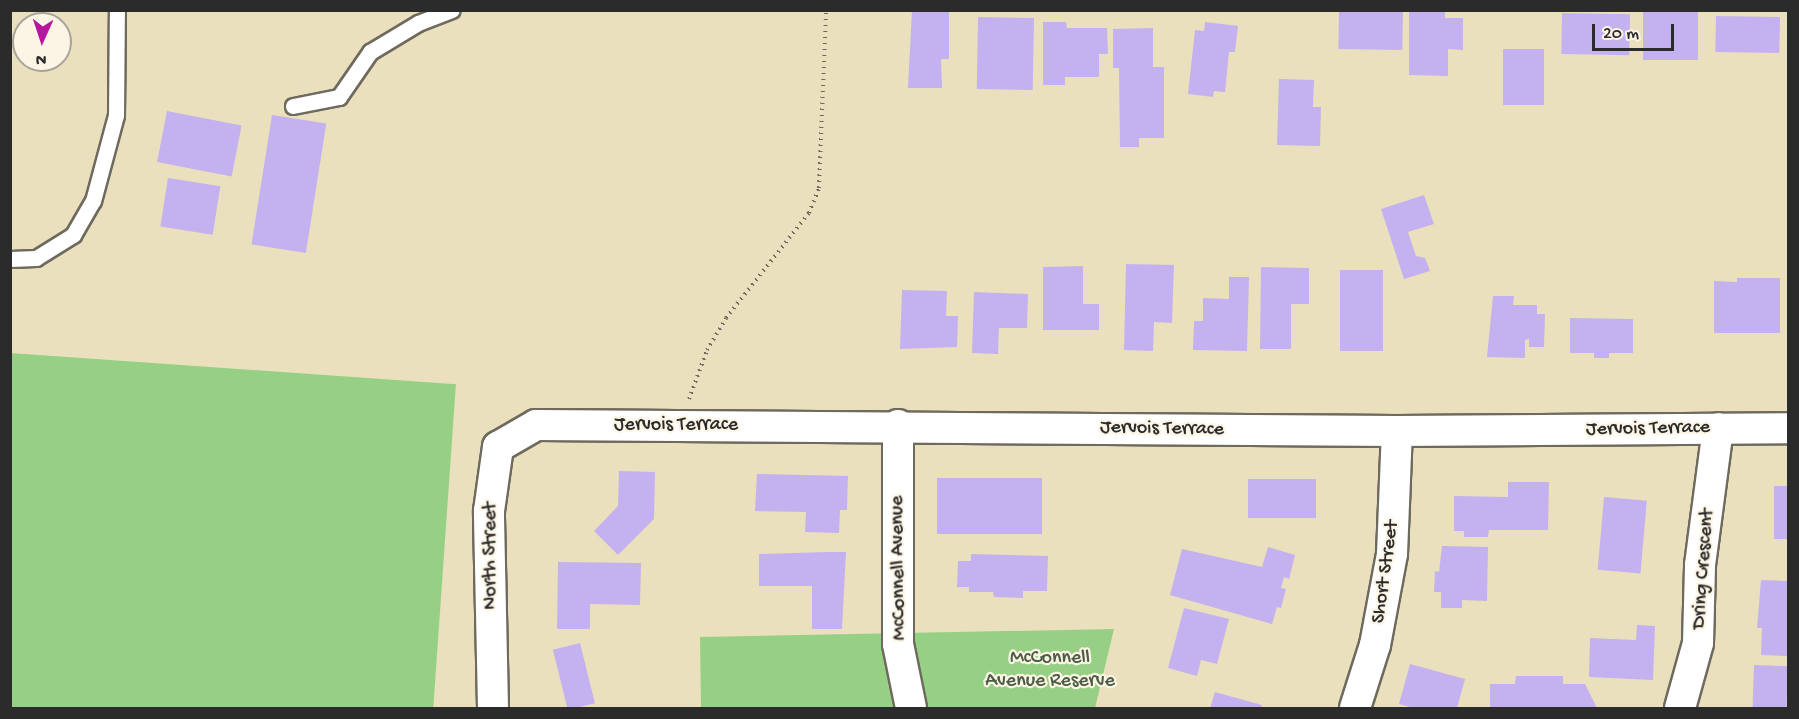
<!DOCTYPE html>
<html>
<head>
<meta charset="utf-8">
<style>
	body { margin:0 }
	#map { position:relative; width:1799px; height:719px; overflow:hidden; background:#ebe0bd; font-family:"Gochi Hand",sans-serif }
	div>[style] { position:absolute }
	.green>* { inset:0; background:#95d084; transform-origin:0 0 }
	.building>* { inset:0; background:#c4b1ef; transform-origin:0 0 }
	.path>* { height:4px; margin-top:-2px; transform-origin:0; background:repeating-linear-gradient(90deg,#6e6a5e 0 1.5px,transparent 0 6px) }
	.roads { filter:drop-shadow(2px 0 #6e6a5e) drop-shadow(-2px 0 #6e6a5e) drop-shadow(0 2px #6e6a5e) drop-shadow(0 -2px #6e6a5e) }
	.service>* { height:15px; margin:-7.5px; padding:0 7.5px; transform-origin:7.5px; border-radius:7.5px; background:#fff }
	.minor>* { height:30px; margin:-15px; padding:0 15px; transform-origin:15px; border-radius:15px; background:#fff }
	span { translate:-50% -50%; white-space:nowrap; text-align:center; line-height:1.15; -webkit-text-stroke:4.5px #fcf5e5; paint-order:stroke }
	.street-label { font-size:20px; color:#2b2b2b }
	.park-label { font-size:20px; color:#4b5d46 }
	.frame { position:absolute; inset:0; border:12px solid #2b2b2b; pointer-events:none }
	.north { position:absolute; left:12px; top:12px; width:60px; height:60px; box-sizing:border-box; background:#fcf5e5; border:2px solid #a8a49b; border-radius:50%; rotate:183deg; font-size:16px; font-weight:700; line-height:24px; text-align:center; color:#2b2b2b }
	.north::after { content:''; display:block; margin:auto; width:21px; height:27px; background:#b5179e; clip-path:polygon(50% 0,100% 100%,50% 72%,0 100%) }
	.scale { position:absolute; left:1592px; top:24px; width:82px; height:27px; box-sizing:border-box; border:3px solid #2b2b2b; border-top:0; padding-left:8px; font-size:18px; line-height:21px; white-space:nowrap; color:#2b2b2b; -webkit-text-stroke:4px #fcf5e5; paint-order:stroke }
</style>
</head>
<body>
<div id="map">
	<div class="green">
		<i style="left:10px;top:353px;width:447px;height:355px;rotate:4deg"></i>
		<i style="clip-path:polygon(1114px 629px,1095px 708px,701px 708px,700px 637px)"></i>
	</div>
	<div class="building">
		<i style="clip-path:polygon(912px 10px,949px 10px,949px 59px,941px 59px,942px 88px,908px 88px)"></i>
		<i style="clip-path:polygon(1409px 10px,1445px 10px,1445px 18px,1463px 18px,1463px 50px,1448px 49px,1448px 76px,1409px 75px)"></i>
		<i style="left:1339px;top:11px;width:64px;height:38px;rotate:1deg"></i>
		<i style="left:1643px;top:12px;width:55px;height:48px"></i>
		<i style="left:1562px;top:13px;width:68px;height:41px;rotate:1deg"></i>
		<i style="left:1716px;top:16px;width:64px;height:36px;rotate:1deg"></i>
		<i style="left:978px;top:17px;width:56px;height:72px;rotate:1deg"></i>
		<i style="clip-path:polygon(1043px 22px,1066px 22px,1067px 28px,1107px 28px,1108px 54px,1099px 54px,1099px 77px,1065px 77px,1065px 85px,1043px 85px)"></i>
		<i style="clip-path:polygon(1205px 22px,1238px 26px,1235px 52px,1229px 52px,1225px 92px,1214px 91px,1213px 97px,1188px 94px,1195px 30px,1204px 31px)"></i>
		<i style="clip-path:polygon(1153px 28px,1153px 67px,1164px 67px,1164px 138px,1139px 138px,1139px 147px,1120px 147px,1119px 68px,1113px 68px,1113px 29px)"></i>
		<i style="left:1503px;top:49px;width:41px;height:56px"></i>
		<i style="clip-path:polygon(1279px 79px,1314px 80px,1313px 107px,1321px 107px,1320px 146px,1277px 145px)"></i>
		<i style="left:167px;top:111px;width:76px;height:52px;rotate:11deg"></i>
		<i style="left:272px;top:115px;width:55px;height:131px;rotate:9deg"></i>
		<i style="left:168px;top:178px;width:53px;height:49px;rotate:9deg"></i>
		<i style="clip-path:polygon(1424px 195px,1434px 224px,1408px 232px,1416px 256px,1425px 258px,1430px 271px,1404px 279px,1381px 209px)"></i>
		<i style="clip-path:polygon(1126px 264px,1174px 265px,1172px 323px,1154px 322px,1153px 351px,1124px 350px)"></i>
		<i style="clip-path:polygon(1083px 266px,1083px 304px,1099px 304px,1099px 330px,1043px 330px,1043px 267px)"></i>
		<i style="clip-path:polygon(1261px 267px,1309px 268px,1309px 304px,1291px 304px,1291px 349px,1260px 349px)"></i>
		<i style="left:1340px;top:270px;width:43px;height:81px"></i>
		<i style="clip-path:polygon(1229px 277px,1249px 277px,1247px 351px,1193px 350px,1194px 321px,1203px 321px,1203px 298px,1229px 299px)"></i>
		<i style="clip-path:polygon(1737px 278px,1780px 278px,1780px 333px,1714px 333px,1714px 281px,1737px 282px)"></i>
		<i style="clip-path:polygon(902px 290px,947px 291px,946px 316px,958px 316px,957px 347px,900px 349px)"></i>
		<i style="clip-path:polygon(974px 292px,1028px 294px,1027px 328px,999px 328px,998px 354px,972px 353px)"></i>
		<i style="clip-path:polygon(1493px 296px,1514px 296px,1513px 305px,1537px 305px,1537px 314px,1545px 314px,1544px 347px,1529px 347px,1529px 339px,1525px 340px,1525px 358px,1487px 357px)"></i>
		<i style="clip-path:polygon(1570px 318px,1633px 319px,1633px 353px,1609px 353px,1609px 358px,1594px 358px,1594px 353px,1570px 353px)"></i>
		<i style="clip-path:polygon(619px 471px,655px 472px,654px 519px,618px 555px,594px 531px,618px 506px)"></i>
		<i style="clip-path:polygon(757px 474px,848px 476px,847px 510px,840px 510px,839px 533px,805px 532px,806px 512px,755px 511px)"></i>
		<i style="left:1042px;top:478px;width:56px;height:105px;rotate:90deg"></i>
		<i style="left:1248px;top:479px;width:68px;height:39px"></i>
		<i style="clip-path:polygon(1508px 482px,1549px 482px,1548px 530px,1489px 530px,1488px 537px,1464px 537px,1464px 531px,1454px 531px,1454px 496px,1508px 497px)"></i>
		<i style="left:1774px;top:486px;width:14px;height:53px"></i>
		<i style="left:1604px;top:497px;width:43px;height:73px;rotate:5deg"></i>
		<i style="clip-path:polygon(1442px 546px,1488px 547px,1487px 601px,1462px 600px,1462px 608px,1441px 608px,1441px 592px,1434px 592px,1435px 571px,1439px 572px)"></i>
		<i style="clip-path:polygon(1268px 547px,1295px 555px,1289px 579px,1284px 577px,1281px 588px,1286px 589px,1281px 608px,1277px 607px,1272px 624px,1170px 595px,1182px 549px,1262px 567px)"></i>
		<i style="clip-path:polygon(828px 552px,846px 552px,842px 629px,812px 629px,812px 586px,759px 586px,759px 554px)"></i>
		<i style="clip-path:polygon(971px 554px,1048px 556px,1047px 591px,1023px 591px,1023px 598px,994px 597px,993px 592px,969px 592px,969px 587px,957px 587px,958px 561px,971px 561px)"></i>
		<i style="clip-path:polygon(558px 562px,641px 563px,640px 605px,590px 604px,590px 629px,557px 629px)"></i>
		<i style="clip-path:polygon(1761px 580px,1788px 581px,1788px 656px,1761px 655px,1762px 628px,1757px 628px)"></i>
		<i style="clip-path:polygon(1184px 608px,1229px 619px,1217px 664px,1201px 660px,1197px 676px,1168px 668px)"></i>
		<i style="clip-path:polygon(1637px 625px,1655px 626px,1653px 680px,1589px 677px,1590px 638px,1636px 640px)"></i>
		<i style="left:580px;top:643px;width:62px;height:28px;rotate:76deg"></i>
		<i style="clip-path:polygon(1410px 664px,1465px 679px,1457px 708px,1414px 708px,1399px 704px)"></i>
		<i style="left:1754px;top:665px;width:34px;height:43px;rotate:2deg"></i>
		<i style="clip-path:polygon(1516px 676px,1563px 676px,1563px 684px,1585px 684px,1597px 708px,1490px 708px,1490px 684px,1515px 684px)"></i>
		<i style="clip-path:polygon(1215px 692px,1262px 705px,1261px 708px,1210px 708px)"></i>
	</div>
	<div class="path">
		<i style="left:689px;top:399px;width:52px;rotate:-69.8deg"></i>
		<i style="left:707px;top:350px;width:37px;rotate:-59deg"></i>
		<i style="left:726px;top:318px;width:134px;rotate:-51.7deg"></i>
		<i style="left:809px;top:213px;width:27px;rotate:-68deg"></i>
		<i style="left:819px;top:188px;width:178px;rotate:-87.7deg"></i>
	</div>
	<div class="roads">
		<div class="service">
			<i style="left:293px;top:106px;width:47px;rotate:-11.1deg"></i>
			<i style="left:339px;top:97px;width:55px;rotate:-55.4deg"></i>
			<i style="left:370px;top:52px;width:56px;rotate:-31.1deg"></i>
			<i style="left:418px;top:23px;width:36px;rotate:-21deg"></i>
			<i style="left:10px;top:259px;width:26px;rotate:-2deg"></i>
			<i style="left:36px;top:258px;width:44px;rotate:-31.9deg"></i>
			<i style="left:73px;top:235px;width:39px;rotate:-60deg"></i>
			<i style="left:93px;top:201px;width:89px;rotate:-75deg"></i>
			<i style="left:116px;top:115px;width:105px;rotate:-89.5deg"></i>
		</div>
		<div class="minor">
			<i style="left:898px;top:425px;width:219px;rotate:90deg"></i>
			<i style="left:898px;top:644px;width:65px;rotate:78.5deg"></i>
			<i style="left:493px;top:708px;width:197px;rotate:-91.2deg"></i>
			<i style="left:489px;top:511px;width:65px;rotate:-82deg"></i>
			<i style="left:498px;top:447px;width:44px;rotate:-30.1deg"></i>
			<i style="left:536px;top:425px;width:861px;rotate:0.4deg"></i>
			<i style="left:1397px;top:431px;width:391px;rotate:-0.4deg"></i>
			<i style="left:1355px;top:708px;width:66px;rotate:-72.4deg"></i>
			<i style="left:1375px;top:645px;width:93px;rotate:-79.4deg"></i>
			<i style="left:1392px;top:554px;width:123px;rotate:-87.7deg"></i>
			<i style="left:1680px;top:708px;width:67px;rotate:-74.5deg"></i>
			<i style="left:1698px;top:643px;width:78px;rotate:-88.5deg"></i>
			<i style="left:1700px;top:565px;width:138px;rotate:-82.5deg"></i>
		</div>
	</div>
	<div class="street-label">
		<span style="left:676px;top:425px">Jervois Terrace</span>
		<span style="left:1162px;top:429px;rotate:1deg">Jervois Terrace</span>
		<span style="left:1648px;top:429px;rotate:-1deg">Jervois Terrace</span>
		<span style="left:491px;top:556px;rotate:-90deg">North Street</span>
		<span style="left:899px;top:568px;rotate:-91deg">McConnell Avenue</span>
		<span style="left:1704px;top:569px;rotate:-86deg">Dring Crescent</span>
		<span style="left:1386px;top:572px;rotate:-82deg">Short Street</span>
	</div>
	<div class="park-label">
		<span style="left:1050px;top:670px">McConnell<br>Avenue Reserve</span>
	</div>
	<div class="frame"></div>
	<div class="north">N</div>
	<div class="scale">20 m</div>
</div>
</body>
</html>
